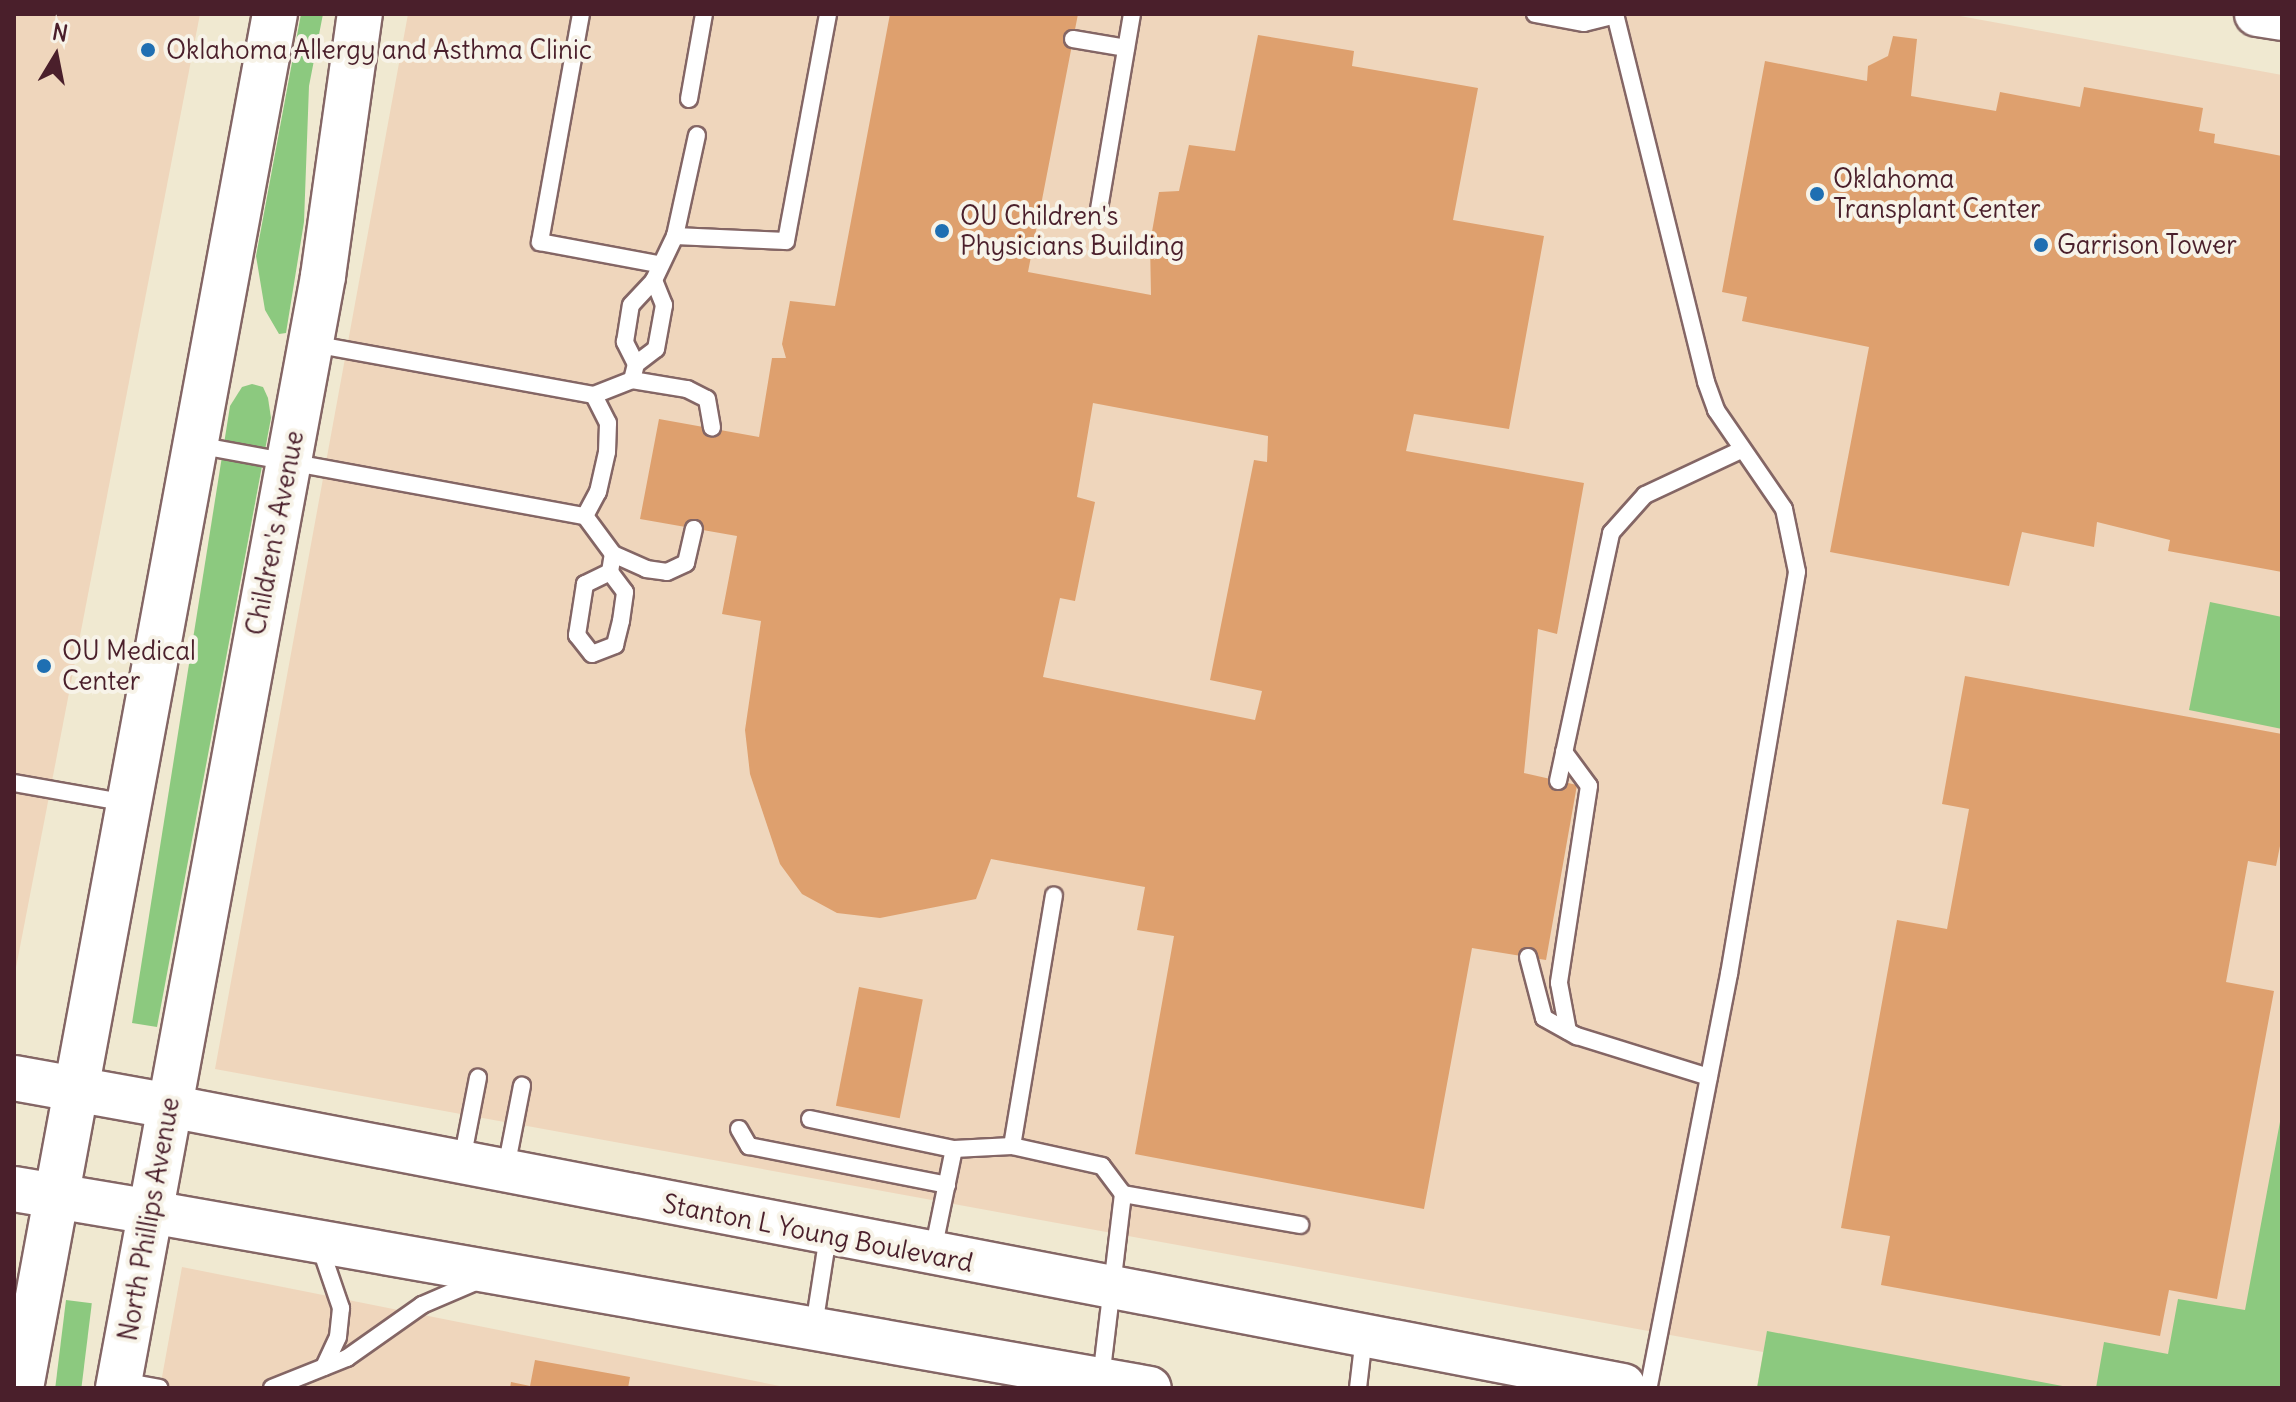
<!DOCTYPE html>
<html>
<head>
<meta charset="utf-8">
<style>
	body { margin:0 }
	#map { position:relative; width:2296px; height:1402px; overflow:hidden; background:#f0e9d1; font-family:Delius,sans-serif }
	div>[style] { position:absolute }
	.built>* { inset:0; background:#efd6bc }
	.green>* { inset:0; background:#8cc97f; transform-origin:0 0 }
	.building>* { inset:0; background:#dea06e; transform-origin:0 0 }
	.roads { filter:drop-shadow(2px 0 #846665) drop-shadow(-2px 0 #846665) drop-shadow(0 2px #846665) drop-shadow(0 -2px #846665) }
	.service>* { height:16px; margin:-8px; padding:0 8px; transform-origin:8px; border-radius:8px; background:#fff }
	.tertiary>* { height:42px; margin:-21px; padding:0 21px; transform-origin:21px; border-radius:21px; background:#fff }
	.secondary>* { height:44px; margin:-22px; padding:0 22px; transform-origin:22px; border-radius:22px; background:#fff }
	.dots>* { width:22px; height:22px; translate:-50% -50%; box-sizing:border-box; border:4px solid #f7f3e8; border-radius:50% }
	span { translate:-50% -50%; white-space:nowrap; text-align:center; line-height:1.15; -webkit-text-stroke:8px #f7f3e8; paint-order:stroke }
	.poi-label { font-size:26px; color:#4a1f2b }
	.left { translate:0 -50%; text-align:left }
	.street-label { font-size:26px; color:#4a1f2b }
	.frame { position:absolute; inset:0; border:16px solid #4a1f2b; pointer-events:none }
	.north { position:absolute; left:16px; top:16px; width:80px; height:80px; -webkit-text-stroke:6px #f7f3e8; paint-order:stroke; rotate:10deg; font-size:22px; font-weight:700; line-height:32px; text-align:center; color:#4a1f2b }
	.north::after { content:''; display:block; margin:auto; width:28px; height:36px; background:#4a1f2b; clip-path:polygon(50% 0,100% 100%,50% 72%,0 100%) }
</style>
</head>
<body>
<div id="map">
	<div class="built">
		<i style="clip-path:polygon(14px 14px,200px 14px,14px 978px)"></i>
		<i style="clip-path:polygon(408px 14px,1949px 14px,2282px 75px,2282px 1388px,1757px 1388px,1763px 1352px,215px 1069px)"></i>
		<i style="clip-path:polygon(182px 1267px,790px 1388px,160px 1388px)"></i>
	</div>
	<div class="green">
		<i style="clip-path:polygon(301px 14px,323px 14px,309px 86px,304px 222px,286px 333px,279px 334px,265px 310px,256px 256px)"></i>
		<i style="clip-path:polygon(252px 384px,263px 387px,268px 398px,271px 418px,157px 1027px,132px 1023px,230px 406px,242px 387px)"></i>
		<i style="clip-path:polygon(2210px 602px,2282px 617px,2282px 729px,2189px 710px)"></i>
		<i style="clip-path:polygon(2282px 1111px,2282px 1388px,2096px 1388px,2104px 1342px,2168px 1354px,2178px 1299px,2245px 1310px)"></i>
		<i style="left:66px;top:1300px;width:26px;height:90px;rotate:7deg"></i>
		<i style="clip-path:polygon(1767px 1331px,2073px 1388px,1757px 1388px)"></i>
	</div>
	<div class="building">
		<i style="clip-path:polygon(evenodd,890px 14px,1078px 14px,1028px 272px,1151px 295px,1150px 243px,1159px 192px,1179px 191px,1189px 145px,1235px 151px,1258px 35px,1354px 51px,1352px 66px,1478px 88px,1453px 220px,1544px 236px,1509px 429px,1414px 414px,1406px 451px,1584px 483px,1557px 634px,1538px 629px,1524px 773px,1577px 785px,1546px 960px,1472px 948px,1424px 1209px,1135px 1154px,1174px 936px,1137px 930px,1145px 887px,991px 859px,976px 899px,880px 918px,837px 913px,802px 894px,780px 864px,750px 774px,745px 730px,761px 621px,722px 614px,737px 536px,640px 519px,659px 419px,759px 437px,772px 358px,786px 358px,782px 344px,790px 301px,835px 306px,890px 14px,1093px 403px,1268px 436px,1267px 462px,1254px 460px,1210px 680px,1262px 691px,1255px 720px,1043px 677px,1060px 598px,1075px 601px,1095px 502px,1077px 497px,1093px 403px)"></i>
		<i style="clip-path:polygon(1893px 36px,1917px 39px,1911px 96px,1996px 111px,2000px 92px,2080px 107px,2084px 87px,2203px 108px,2199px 131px,2215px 134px,2214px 143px,2282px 156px,2282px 572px,2168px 551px,2170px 540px,2097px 522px,2094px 547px,2022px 532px,2009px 586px,1830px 552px,1869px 347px,1742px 321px,1747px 297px,1722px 292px,1765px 61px,1867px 81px,1868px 66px,1888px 56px)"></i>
		<i style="clip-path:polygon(1965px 676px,2282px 734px,2282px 836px,2276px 866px,2248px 861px,2226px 982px,2274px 991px,2217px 1299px,2169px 1290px,2160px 1336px,1881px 1285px,1890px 1236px,1841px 1228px,1897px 920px,1947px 929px,1969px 809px,1942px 804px)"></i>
		<i style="left:859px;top:987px;width:65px;height:121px;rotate:11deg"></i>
		<i style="clip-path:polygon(535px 1360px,630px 1377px,628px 1388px,510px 1388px,511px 1382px,530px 1386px)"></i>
	</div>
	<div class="roads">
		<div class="service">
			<i style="left:581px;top:14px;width:232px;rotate:100.2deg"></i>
			<i style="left:540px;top:242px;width:119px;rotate:10.6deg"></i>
			<i style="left:1535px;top:14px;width:50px;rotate:10.4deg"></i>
			<i style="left:1584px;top:23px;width:32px;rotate:-14deg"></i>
			<i style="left:1615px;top:14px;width:379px;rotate:76.1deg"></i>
			<i style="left:1706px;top:382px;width:30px;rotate:70deg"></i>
			<i style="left:1716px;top:410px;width:120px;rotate:55.5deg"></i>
			<i style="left:1784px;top:509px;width:64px;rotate:78.3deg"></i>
			<i style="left:1797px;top:572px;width:408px;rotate:99.6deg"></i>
			<i style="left:1729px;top:974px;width:419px;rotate:101deg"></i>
			<i style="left:1073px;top:39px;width:54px;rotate:9.6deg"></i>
			<i style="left:689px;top:99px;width:86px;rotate:-80deg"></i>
			<i style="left:1098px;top:215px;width:204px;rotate:-80.4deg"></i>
			<i style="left:675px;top:236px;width:103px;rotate:-77.7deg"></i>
			<i style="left:313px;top:344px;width:286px;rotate:10.3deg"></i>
			<i style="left:594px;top:395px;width:41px;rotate:-21.5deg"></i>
			<i style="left:632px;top:380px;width:16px;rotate:-76deg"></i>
			<i style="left:636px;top:364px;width:25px;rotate:-117deg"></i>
			<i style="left:625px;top:342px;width:37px;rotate:-81deg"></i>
			<i style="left:631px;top:305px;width:34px;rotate:-47deg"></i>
			<i style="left:654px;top:280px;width:49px;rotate:-64.5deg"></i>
			<i style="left:675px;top:236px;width:111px;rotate:2.6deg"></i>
			<i style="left:786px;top:241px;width:231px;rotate:-79.5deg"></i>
			<i style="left:636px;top:364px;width:25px;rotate:-37deg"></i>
			<i style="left:656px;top:349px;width:45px;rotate:-79.7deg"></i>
			<i style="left:664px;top:305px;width:27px;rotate:-112deg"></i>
			<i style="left:632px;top:380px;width:56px;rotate:9.3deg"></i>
			<i style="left:687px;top:389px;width:22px;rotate:27deg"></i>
			<i style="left:707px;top:399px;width:29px;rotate:80deg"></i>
			<i style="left:197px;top:445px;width:394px;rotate:10.4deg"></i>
			<i style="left:585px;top:516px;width:47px;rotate:53.6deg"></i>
			<i style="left:613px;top:554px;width:36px;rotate:24deg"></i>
			<i style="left:646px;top:569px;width:21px;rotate:8deg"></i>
			<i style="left:667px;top:572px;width:21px;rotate:-25deg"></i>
			<i style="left:686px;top:563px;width:35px;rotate:-77deg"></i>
			<i style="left:585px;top:516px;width:27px;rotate:-62deg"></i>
			<i style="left:598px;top:492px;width:41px;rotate:-77.3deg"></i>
			<i style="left:607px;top:452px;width:29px;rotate:-88deg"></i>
			<i style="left:608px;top:423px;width:31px;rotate:-117deg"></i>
			<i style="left:610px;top:572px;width:28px;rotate:154deg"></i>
			<i style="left:585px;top:584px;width:52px;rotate:98.9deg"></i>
			<i style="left:577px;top:635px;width:24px;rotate:52deg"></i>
			<i style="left:592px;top:654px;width:25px;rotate:-21deg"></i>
			<i style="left:615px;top:645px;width:25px;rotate:-76deg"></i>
			<i style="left:621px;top:621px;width:29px;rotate:-82deg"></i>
			<i style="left:625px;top:592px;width:25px;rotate:-127deg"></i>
			<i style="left:610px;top:572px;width:18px;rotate:-81deg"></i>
			<i style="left:1564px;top:752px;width:42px;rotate:53.7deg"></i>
			<i style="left:1589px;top:786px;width:199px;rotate:98.7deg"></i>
			<i style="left:1559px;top:983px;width:49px;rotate:79.4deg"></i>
			<i style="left:1558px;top:781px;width:254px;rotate:-77.9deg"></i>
			<i style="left:1611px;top:533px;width:51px;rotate:-48.2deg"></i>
			<i style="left:1645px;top:495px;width:106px;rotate:-25.1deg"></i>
			<i style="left:14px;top:783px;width:115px;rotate:10deg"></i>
			<i style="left:1528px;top:957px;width:63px;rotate:75.3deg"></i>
			<i style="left:1544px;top:1018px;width:38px;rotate:29deg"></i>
			<i style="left:1577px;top:1036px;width:138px;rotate:17.3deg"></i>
			<i style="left:810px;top:1119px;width:147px;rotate:11.8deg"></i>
			<i style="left:739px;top:1129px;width:20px;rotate:60deg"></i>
			<i style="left:749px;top:1146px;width:202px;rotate:11.1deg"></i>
			<i style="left:1012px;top:1146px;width:254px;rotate:-80.5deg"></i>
			<i style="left:462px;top:1160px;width:84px;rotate:-79deg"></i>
			<i style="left:506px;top:1168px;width:84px;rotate:-79deg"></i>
			<i style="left:1123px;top:1194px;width:180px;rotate:9.9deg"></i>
			<i style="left:319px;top:1244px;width:68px;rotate:71deg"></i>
			<i style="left:341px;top:1308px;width:29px;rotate:96deg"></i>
			<i style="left:338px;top:1337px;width:33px;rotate:115deg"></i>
			<i style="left:933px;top:1251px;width:104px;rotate:-78.4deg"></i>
			<i style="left:954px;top:1149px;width:58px;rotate:-3deg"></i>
			<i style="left:1012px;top:1146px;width:92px;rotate:12.5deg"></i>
			<i style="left:1102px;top:1166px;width:35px;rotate:53deg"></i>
			<i style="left:1123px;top:1194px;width:185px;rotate:96.8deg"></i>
			<i style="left:814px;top:1326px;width:91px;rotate:-81.2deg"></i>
			<i style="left:121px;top:1381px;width:39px;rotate:10deg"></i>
			<i style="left:272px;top:1388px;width:81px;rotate:-21.8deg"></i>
			<i style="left:347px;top:1358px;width:92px;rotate:-35.2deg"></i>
			<i style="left:422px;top:1305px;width:61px;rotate:-23.2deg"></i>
			<i style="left:1358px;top:1388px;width:51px;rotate:-83.3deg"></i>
		</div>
		<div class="tertiary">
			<i style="left:169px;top:1106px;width:1481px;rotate:10.86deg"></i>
			<i style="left:151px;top:1212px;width:1014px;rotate:9.99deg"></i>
		</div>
		<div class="secondary">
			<i style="left:2257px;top:14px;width:25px;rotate:9deg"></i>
			<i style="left:14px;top:1078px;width:158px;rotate:10.2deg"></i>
			<i style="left:14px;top:1189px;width:139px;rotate:9.5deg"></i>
			<i style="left:21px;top:1388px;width:1397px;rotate:-79.53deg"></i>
			<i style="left:118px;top:1388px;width:1131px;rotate:-79.55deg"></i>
			<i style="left:323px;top:276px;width:265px;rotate:-82deg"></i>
		</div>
	</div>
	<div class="dots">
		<i style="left:148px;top:50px;background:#1f6fb2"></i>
		<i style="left:1817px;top:194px;background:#1f6fb2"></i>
		<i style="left:942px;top:231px;background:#1f6fb2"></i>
		<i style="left:2041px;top:245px;background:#1f6fb2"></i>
		<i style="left:44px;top:666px;background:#1f6fb2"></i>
	</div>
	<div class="poi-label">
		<span class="left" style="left:166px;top:50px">Oklahoma Allergy and Asthma Clinic</span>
		<span class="left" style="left:1833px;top:194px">Oklahoma<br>Transplant Center</span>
		<span class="left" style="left:960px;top:231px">OU Children's<br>Physicians Building</span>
		<span class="left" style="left:2057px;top:245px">Garrison Tower</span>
		<span class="left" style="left:62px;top:666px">OU Medical<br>Center</span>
	</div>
	<div class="street-label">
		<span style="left:275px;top:533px;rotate:-79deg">Children's Avenue</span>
		<span style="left:149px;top:1219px;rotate:-80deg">North Phillips Avenue</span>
		<span style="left:818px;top:1233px;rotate:11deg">Stanton L Young Boulevard</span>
	</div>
	<div class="frame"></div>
	<div class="north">N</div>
</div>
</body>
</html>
